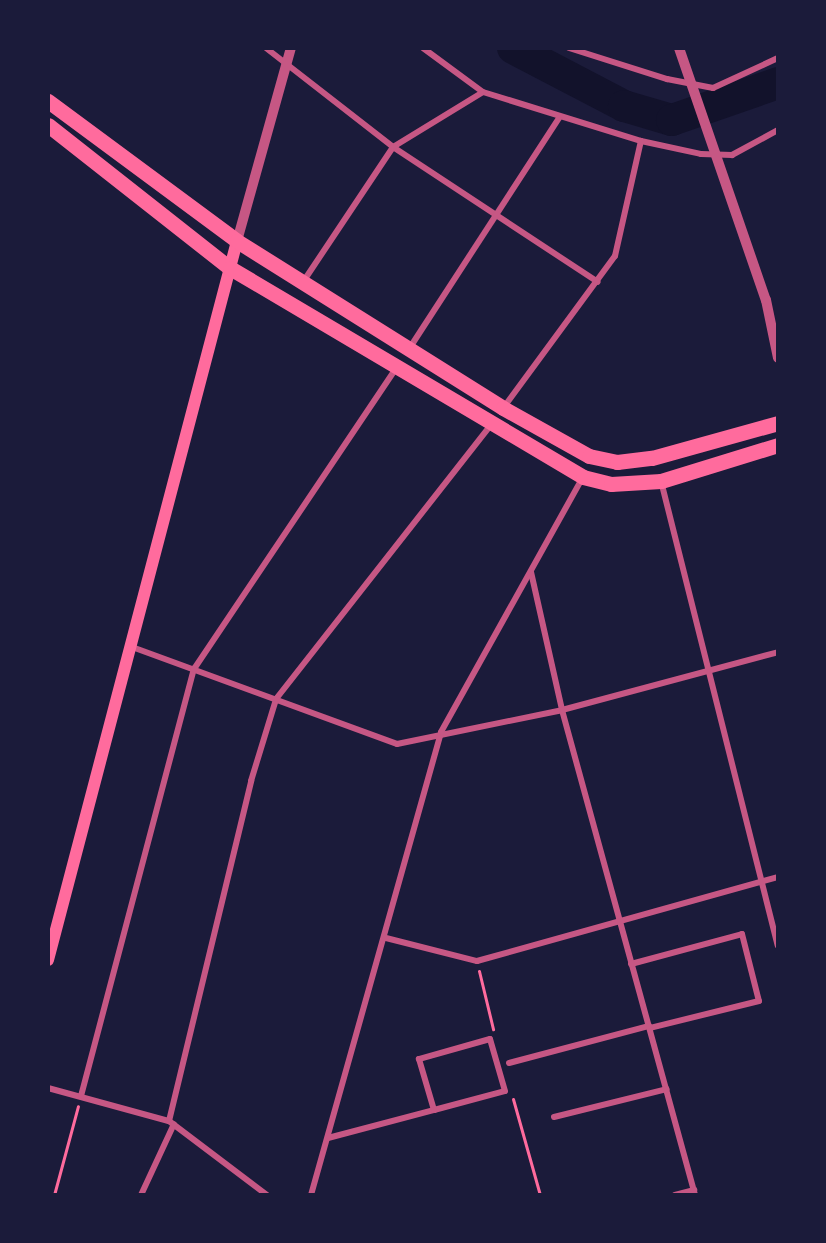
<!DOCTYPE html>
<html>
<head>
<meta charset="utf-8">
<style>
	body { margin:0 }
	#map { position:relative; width:826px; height:1243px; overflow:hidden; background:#1b1b3a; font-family:"Varela Round",sans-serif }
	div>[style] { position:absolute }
	.river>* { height:32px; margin:-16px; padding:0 16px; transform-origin:16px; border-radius:16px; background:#12122b }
	.path>* { height:3px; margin:-1.5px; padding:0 1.5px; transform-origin:1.5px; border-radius:1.5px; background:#ff6b9d }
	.minor>* { height:6px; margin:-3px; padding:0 3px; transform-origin:3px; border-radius:3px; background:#c65784 }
	.tertiary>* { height:10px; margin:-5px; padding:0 5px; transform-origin:5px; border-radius:5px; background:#c65784 }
	.secondary>* { height:12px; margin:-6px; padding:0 6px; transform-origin:6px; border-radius:6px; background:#ff6b9d }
	.primary>* { height:15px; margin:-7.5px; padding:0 7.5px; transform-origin:7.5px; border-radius:7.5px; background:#ff6b9d }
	span { translate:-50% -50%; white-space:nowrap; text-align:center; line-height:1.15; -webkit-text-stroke:4.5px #1b1b3a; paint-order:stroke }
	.frame { position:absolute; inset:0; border:50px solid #1b1b3a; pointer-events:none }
</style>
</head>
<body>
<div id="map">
	<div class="river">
		<i style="left:513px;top:48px;width:125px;rotate:27.6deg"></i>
		<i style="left:624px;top:106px;width:50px;rotate:16.3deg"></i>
		<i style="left:672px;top:120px;width:112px;rotate:-19.2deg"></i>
	</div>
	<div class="path">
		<i style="left:479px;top:971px;width:60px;rotate:76.4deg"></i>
		<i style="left:513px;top:1099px;width:100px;rotate:74.3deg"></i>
		<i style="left:54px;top:1195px;width:92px;rotate:-74.9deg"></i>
	</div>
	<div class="minor">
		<i style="left:266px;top:48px;width:161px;rotate:37.9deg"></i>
		<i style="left:393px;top:147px;width:245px;rotate:33.4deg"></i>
		<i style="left:423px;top:48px;width:74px;rotate:36.3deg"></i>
		<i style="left:483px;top:92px;width:165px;rotate:17.2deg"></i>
		<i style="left:641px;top:141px;width:61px;rotate:12.2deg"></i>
		<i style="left:701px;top:154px;width:31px;rotate:2deg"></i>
		<i style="left:732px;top:155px;width:52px;rotate:-28.5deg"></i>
		<i style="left:569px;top:48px;width:103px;rotate:17.6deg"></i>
		<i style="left:667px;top:79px;width:47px;rotate:11.1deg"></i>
		<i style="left:713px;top:88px;width:72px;rotate:-24.8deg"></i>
		<i style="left:303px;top:282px;width:162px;rotate:-56.3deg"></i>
		<i style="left:393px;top:147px;width:105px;rotate:-31.4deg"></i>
		<i style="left:409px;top:349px;width:275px;rotate:-57deg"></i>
		<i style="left:504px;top:407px;width:187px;rotate:-53.7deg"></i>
		<i style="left:615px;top:256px;width:118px;rotate:-77.3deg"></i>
		<i style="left:661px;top:481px;width:479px;rotate:75.9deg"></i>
		<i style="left:531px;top:572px;width:141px;rotate:77.3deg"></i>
		<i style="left:562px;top:710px;width:503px;rotate:74.66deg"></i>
		<i style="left:132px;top:647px;width:282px;rotate:20.1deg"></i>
		<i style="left:397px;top:744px;width:168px;rotate:-11.6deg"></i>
		<i style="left:562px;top:710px;width:224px;rotate:-15deg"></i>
		<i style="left:386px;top:938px;width:94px;rotate:14.2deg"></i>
		<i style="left:477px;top:961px;width:313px;rotate:-15.6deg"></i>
		<i style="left:631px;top:964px;width:115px;rotate:-15.1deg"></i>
		<i style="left:742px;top:934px;width:69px;rotate:75.8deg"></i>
		<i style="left:759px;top:1001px;width:112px;rotate:166.1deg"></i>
		<i style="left:509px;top:1063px;width:145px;rotate:-14.8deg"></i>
		<i style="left:48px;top:1088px;width:125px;rotate:15.3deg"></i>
		<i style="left:169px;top:1121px;width:123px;rotate:37.1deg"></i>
		<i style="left:81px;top:1096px;width:442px;rotate:-75.2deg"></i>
		<i style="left:194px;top:669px;width:362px;rotate:-56.1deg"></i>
		<i style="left:554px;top:1117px;width:116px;rotate:-13.9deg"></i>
		<i style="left:169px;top:1121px;width:350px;rotate:-76.4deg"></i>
		<i style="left:251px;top:781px;width:86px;rotate:-73deg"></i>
		<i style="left:276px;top:699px;width:348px;rotate:-51.9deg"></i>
		<i style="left:328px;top:1138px;width:110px;rotate:-14.8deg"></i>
		<i style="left:434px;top:1110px;width:73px;rotate:-15deg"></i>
		<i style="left:505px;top:1091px;width:54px;rotate:-106.1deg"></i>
		<i style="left:490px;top:1039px;width:74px;rotate:164.3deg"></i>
		<i style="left:419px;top:1059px;width:53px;rotate:73.6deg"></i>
		<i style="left:141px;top:1195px;width:78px;rotate:-65.1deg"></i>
		<i style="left:311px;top:1195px;width:481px;rotate:-74.3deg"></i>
		<i style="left:441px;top:732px;width:292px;rotate:-60.9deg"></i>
		<i style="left:675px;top:1195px;width:20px;rotate:-15deg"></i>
	</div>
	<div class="tertiary">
		<i style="left:679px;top:48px;width:267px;rotate:71deg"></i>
		<i style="left:766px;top:300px;width:59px;rotate:78.3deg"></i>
		<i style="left:237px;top:241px;width:200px;rotate:-74.4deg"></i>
	</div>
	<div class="secondary">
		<i style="left:48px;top:960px;width:743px;rotate:-75.27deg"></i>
	</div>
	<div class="primary">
		<i style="left:48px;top:101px;width:235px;rotate:36.5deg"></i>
		<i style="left:237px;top:241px;width:314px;rotate:32.1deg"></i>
		<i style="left:503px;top:408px;width:98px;rotate:29.2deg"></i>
		<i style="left:589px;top:456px;width:29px;rotate:12deg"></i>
		<i style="left:617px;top:462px;width:35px;rotate:-7deg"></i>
		<i style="left:652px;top:458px;width:131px;rotate:-15.5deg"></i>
		<i style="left:48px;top:125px;width:231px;rotate:38.2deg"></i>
		<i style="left:230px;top:268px;width:410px;rotate:30.6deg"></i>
		<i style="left:583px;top:477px;width:29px;rotate:14deg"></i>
		<i style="left:611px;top:484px;width:50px;rotate:-3.4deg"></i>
		<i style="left:661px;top:481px;width:122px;rotate:-17.1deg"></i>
	</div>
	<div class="frame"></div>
</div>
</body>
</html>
